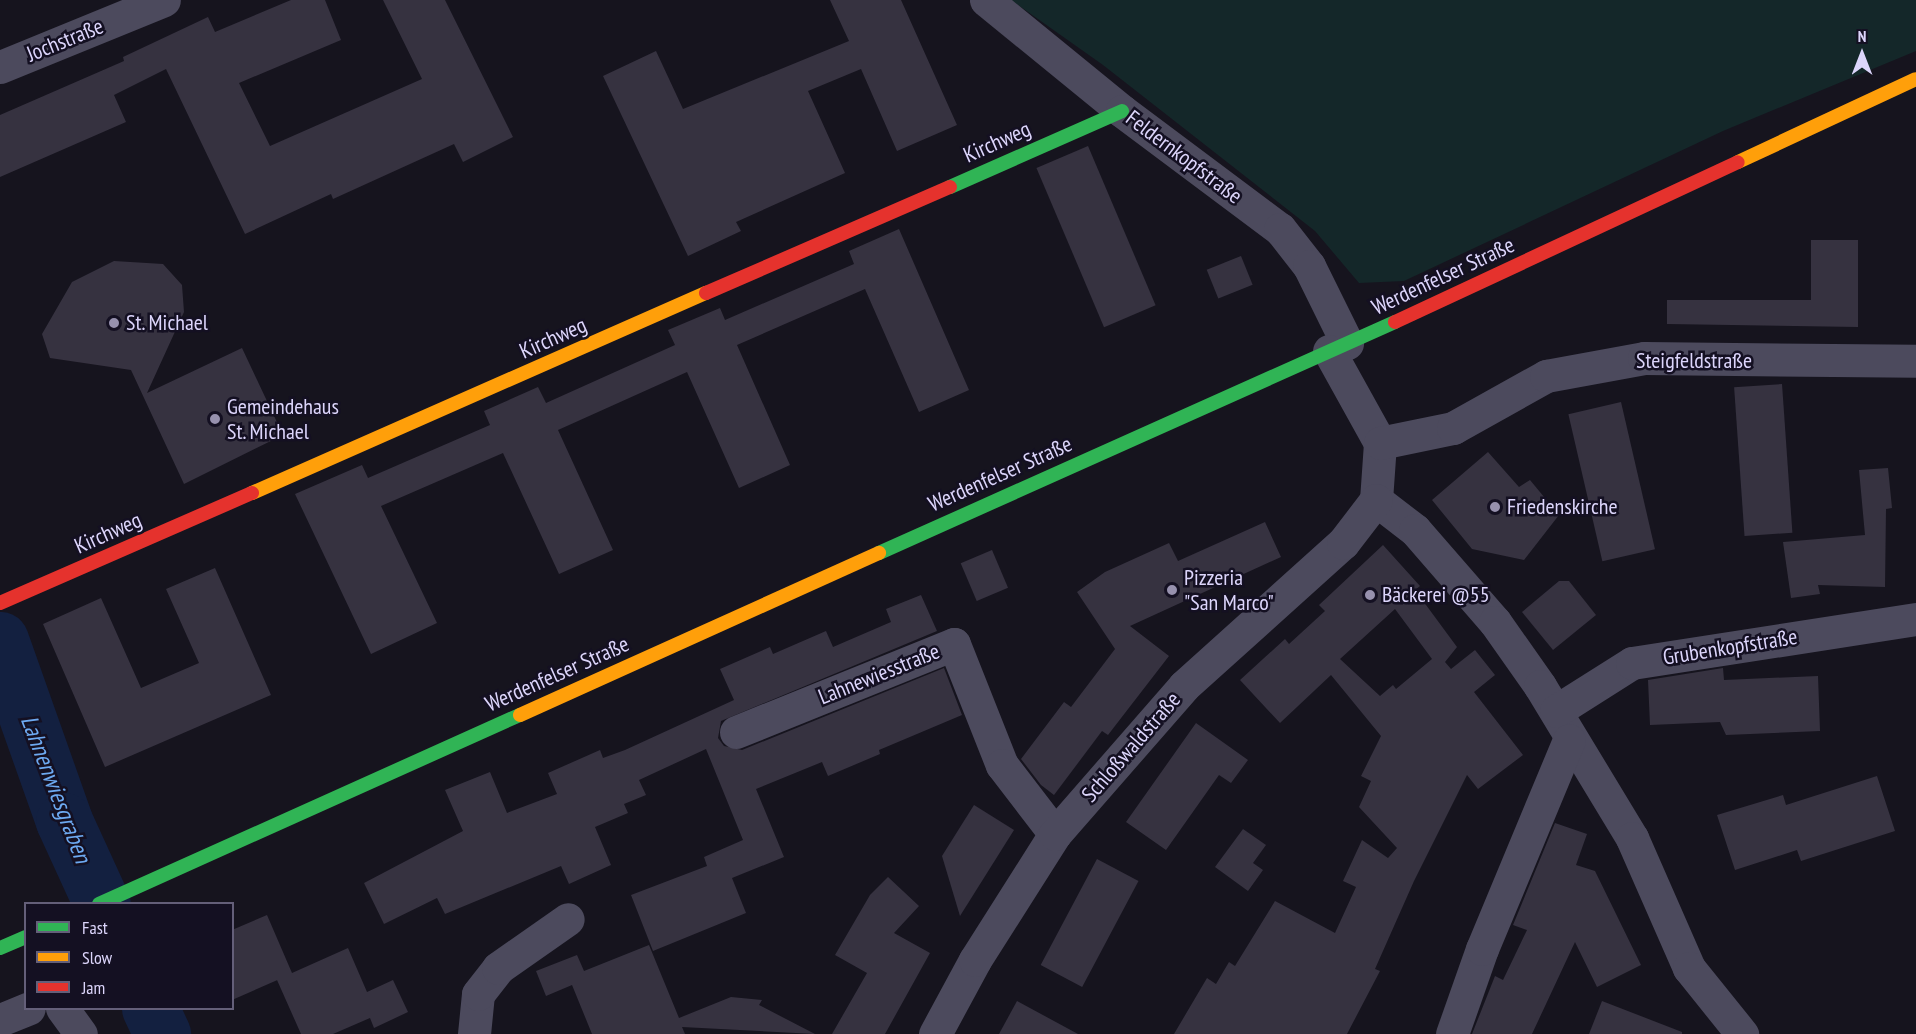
<!DOCTYPE html>
<html>
<head>
<meta charset="utf-8">
<style>
	body { margin:0 }
	#map { position:relative; width:1916px; height:1034px; overflow:hidden; background:#16141e; font-family:"PT Sans Narrow",sans-serif }
	div>[style] { position:absolute }
	.green>* { inset:0; background:#142729 }
	.river>* { height:57px; margin:-28.5px; padding:0 28.5px; transform-origin:28.5px; border-radius:28.5px; background:#132040 }
	.building>* { inset:0; background:#363240; transform-origin:0 0 }
	.street>* { height:33px; margin:-16.5px; padding:0 16.5px; transform-origin:16.5px; border-radius:16.5px; background:#4c4a5d }
	.fast>* { height:14px; margin:-7px; padding:0 7px; transform-origin:7px; border-radius:7px; background:#30b455 }
	.slow>* { height:14px; margin:-7px; padding:0 7px; transform-origin:7px; border-radius:7px; background:#ff9f0a }
	.jam>* { height:14px; margin:-7px; padding:0 7px; transform-origin:7px; border-radius:7px; background:#e5322d }
	.dots>* { width:16px; height:16px; translate:-50% -50%; box-sizing:border-box; border:3px solid #141022; border-radius:50% }
	span { translate:-50% -50%; white-space:nowrap; text-align:center; line-height:1.15; -webkit-text-stroke:5px #141022; paint-order:stroke }
	.street-label { font-size:22px; color:#dcd5fb }
	.poi-label { font-size:22px; color:#dcd5fb }
	.left { translate:0 -50%; text-align:left }
	.water-label { font-size:24px; color:#6da9f1; font-style:italic }
	.legend { position:absolute; left:24px; top:902px; width:210px; height:108px; box-sizing:border-box; background:#141022; border:2px solid #645f79; margin:0; padding:8px 10px; list-style:none; font-size:18px; color:#dcd5fb }
	.legend li { display:flex; align-items:center; gap:12px; height:30px }
	.legend b { width:30px; border:2px solid #645f79 }
	.north { position:absolute; left:1832px; top:24px; width:60px; height:60px; -webkit-text-stroke:4px #141022; paint-order:stroke; rotate:0deg; font-size:16px; font-weight:700; line-height:24px; text-align:center; color:#dcd5fb }
	.north::after { content:''; display:block; margin:auto; width:21px; height:27px; background:#dcd5fb; clip-path:polygon(50% 0,100% 100%,50% 72%,0 100%) }
</style>
</head>
<body>
<div id="map">
	<div class="green">
		<i style="clip-path:polygon(1011px 0,1916px 0,1916px 51px,1723px 131px,1404px 281px,1359px 283px,1315px 231px,1103px 65px)"></i>
	</div>
	<div class="river">
		<i style="left:0;top:640px;width:192px;rotate:70.5deg"></i>
		<i style="left:64px;top:821px;width:91px;rotate:65.4deg"></i>
		<i style="left:150px;top:1008px;width:29px;rotate:65deg"></i>
	</div>
	<div class="building">
		<i style="clip-path:polygon(291px 0,325px 0,341px 40px,239px 83px,270px 146px,422px 79px,383px 0,445px 0,513px 137px,463px 162px,454px 144px,333px 199px,331px 194px,245px 234px,166px 69px,114px 95px,126px 122px,0 177px,0 115px,124px 61px,123px 57px,208px 17px,215px 32px)"></i>
		<i style="clip-path:polygon(830px 0,901px 0,957px 125px,897px 151px,861px 69px,808px 91px,845px 173px,736px 222px,741px 231px,688px 256px,603px 76px,656px 51px,683px 109px,849px 41px)"></i>
		<i style="left:1088px;top:146px;width:173px;height:56px;rotate:67deg"></i>
		<i style="clip-path:polygon(899px 229px,969px 390px,919px 412px,865px 289px,737px 345px,790px 465px,739px 488px,687px 372px,558px 430px,613px 550px,559px 574px,503px 453px,381px 506px,437px 623px,371px 654px,295px 494px,362px 465px,368px 478px,490px 425px,484px 411px,538px 387px,546px 403px,675px 345px,668px 330px,720px 308px,725px 320px,854px 264px,849px 251px)"></i>
		<i style="clip-path:polygon(1811px 240px,1858px 240px,1858px 327px,1667px 324px,1667px 300px,1811px 300px)"></i>
		<i style="left:1241px;top:256px;width:31px;height:37px;rotate:68deg"></i>
		<i style="clip-path:polygon(114px 261px,163px 264px,182px 285px,184px 312px,147px 393px,242px 348px,283px 435px,184px 484px,131px 370px,50px 358px,42px 334px,72px 282px)"></i>
		<i style="left:1782px;top:384px;width:149px;height:48px;rotate:86deg"></i>
		<i style="left:1621px;top:402px;width:151px;height:54px;rotate:77deg"></i>
		<i style="clip-path:polygon(1488px 452px,1519px 487px,1530px 480px,1559px 515px,1524px 560px,1472px 549px,1432px 500px)"></i>
		<i style="clip-path:polygon(1888px 468px,1892px 508px,1886px 509px,1885px 587px,1818px 585px,1820px 594px,1791px 598px,1783px 542px,1865px 535px,1859px 470px)"></i>
		<i style="clip-path:polygon(1265px 522px,1281px 557px,1130px 626px,1169px 656px,1108px 735px,1102px 731px,1054px 795px,1041px 785px,1021px 759px,1064px 702px,1071px 707px,1115px 649px,1077px 592px,1105px 572px,1169px 543px,1178px 561px)"></i>
		<i style="clip-path:polygon(evenodd,1383px 545px,1420px 586px,1415px 590px,1457px 647px,1445px 662px,1451px 669px,1475px 650px,1495px 675px,1474px 692px,1523px 755px,1478px 789px,1467px 775px,1414px 881px,1375px 969px,1380px 971px,1347px 1034px,1174px 1034px,1207px 978px,1216px 984px,1229px 962px,1235px 966px,1275px 901px,1335px 933px,1356px 887px,1343px 881px,1362px 840px,1388px 858px,1397px 848px,1359px 807px,1371px 781px,1361px 776px,1381px 736px,1331px 675px,1280px 723px,1240px 680px,1285px 639px,1289px 644px,1325px 611px,1319px 605px,1383px 545px,1395px 609px,1432px 659px,1396px 689px,1393px 685px,1380px 696px,1340px 659px,1395px 609px)"></i>
		<i style="left:992px;top:550px;width:41px;height:34px;rotate:67deg"></i>
		<i style="clip-path:polygon(215px 568px,271px 695px,105px 767px,43px 624px,101px 598px,141px 688px,199px 663px,166px 589px)"></i>
		<i style="clip-path:polygon(1559px 581px,1569px 581px,1596px 615px,1553px 650px,1522px 612px)"></i>
		<i style="clip-path:polygon(921px 595px,937px 631px,721px 721px,718px 738px,724px 746px,742px 750px,944px 668px,962px 715px,879px 750px,880px 754px,828px 776px,822px 762px,756px 789px,784px 857px,732px 878px,746px 913px,653px 951px,631px 895px,707px 866px,704px 857px,743px 840px,706px 749px,639px 780px,646px 795px,624px 804px,628px 813px,595px 827px,611px 865px,569px 884px,561px 866px,445px 914px,437px 898px,384px 924px,364px 883px,463px 831px,445px 790px,490px 772px,507px 813px,557px 794px,548px 773px,600px 750px,603px 758px,625px 750px,734px 700px,720px 669px,770px 647px,773px 654px,826px 631px,833px 647px,891px 622px,886px 609px)"></i>
		<i style="clip-path:polygon(1723px 668px,1724px 680px,1818px 676px,1820px 731px,1726px 735px,1720px 722px,1650px 725px,1648px 680px)"></i>
		<i style="clip-path:polygon(1196px 723px,1248px 760px,1231px 783px,1219px 775px,1166px 850px,1126px 822px)"></i>
		<i style="clip-path:polygon(1877px 776px,1895px 831px,1801px 861px,1797px 850px,1735px 870px,1717px 815px,1783px 795px,1786px 805px)"></i>
		<i style="clip-path:polygon(974px 805px,1014px 830px,960px 916px,942px 856px)"></i>
		<i style="clip-path:polygon(1555px 823px,1587px 834px,1576px 865px,1595px 871px,1641px 965px,1597px 987px,1575px 942px,1532px 1034px,1472px 1034px,1495px 976px,1503px 980px,1527px 930px,1513px 925px)"></i>
		<i style="clip-path:polygon(1243px 829px,1266px 845px,1253px 863px,1263px 870px,1248px 891px,1215px 867px)"></i>
		<i style="left:1097px;top:859px;width:47px;height:120px;rotate:28deg"></i>
		<i style="clip-path:polygon(888px 877px,919px 906px,894px 933px,930px 953px,885px 1034px,832px 1034px,867px 973px,835px 955px,870px 895px)"></i>
		<i style="clip-path:polygon(267px 915px,292px 973px,348px 948px,367px 992px,393px 980px,408px 1012px,374px 1028px,370px 1018px,333px 1034px,301px 1034px,277px 980px,282px 978px,232px 1000px,232px 930px)"></i>
		<i style="clip-path:polygon(649px 945px,679px 1018px,731px 997px,762px 1000px,759px 1005px,815px 1034px,682px 1027px,685px 1034px,592px 1034px,572px 985px,546px 996px,536px 971px,577px 955px,584px 971px)"></i>
		<i style="clip-path:polygon(1017px 1001px,1078px 1034px,999px 1034px)"></i>
		<i style="clip-path:polygon(1602px 1001px,1682px 1032px,1682px 1034px,1589px 1034px)"></i>
	</div>
	<div class="street">
		<i style="left:986px;top:0;width:176px;rotate:39.2deg"></i>
		<i style="left:1122px;top:111px;width:197px;rotate:36.8deg"></i>
		<i style="left:1280px;top:229px;width:47px;rotate:51.9deg"></i>
		<i style="left:1309px;top:266px;width:86px;rotate:63.7deg"></i>
		<i style="left:0;top:67px;width:177px;rotate:-22.2deg"></i>
		<i style="left:1329px;top:351px;width:105px;rotate:61deg"></i>
		<i style="left:1380px;top:443px;width:57px;rotate:94deg"></i>
		<i style="left:1380px;top:443px;width:75px;rotate:-11.6deg"></i>
		<i style="left:1453px;top:428px;width:107px;rotate:-29.2deg"></i>
		<i style="left:1546px;top:376px;width:100px;rotate:-10.4deg"></i>
		<i style="left:1644px;top:358px;width:272px;rotate:0.6deg"></i>
		<i style="left:1376px;top:500px;width:49px;rotate:37.6deg"></i>
		<i style="left:1415px;top:530px;width:122px;rotate:49deg"></i>
		<i style="left:1495px;top:622px;width:78px;rotate:54.9deg"></i>
		<i style="left:1540px;top:686px;width:178px;rotate:58.8deg"></i>
		<i style="left:1632px;top:838px;width:142px;rotate:66.3deg"></i>
		<i style="left:1689px;top:968px;width:85px;rotate:51.2deg"></i>
		<i style="left:1556px;top:711px;width:90px;rotate:-32.3deg"></i>
		<i style="left:1632px;top:663px;width:287px;rotate:-8.8deg"></i>
		<i style="left:736px;top:732px;width:235px;rotate:-22deg"></i>
		<i style="left:954px;top:644px;width:130px;rotate:68.4deg"></i>
		<i style="left:1002px;top:765px;width:87px;rotate:52.5deg"></i>
		<i style="left:62px;top:1008px;width:32px;rotate:54deg"></i>
		<i style="left:0;top:1020px;width:31px;rotate:-22deg"></i>
		<i style="left:474px;top:1034px;width:40px;rotate:-84.3deg"></i>
		<i style="left:478px;top:994px;width:33px;rotate:-52deg"></i>
		<i style="left:498px;top:968px;width:85px;rotate:-35deg"></i>
		<i style="left:935px;top:1034px;width:84px;rotate:-61.6deg"></i>
		<i style="left:975px;top:960px;width:149px;rotate:-57.6deg"></i>
		<i style="left:1055px;top:834px;width:196px;rotate:-48.9deg"></i>
		<i style="left:1184px;top:686px;width:214px;rotate:-42deg"></i>
		<i style="left:1343px;top:543px;width:54px;rotate:-52.5deg"></i>
		<i style="left:1452px;top:1034px;width:90px;rotate:-70.6deg"></i>
		<i style="left:1482px;top:949px;width:226px;rotate:-67.4deg"></i>
	</div>
	<div class="fast">
		<i style="left:950px;top:187px;width:188px;rotate:-23.8deg"></i>
		<i style="left:879px;top:553px;width:565px;rotate:-24.12deg"></i>
		<i style="left:99px;top:904px;width:461px;rotate:-24.2deg"></i>
		<i style="left:0;top:948px;width:28px;rotate:-23deg"></i>
	</div>
	<div class="slow">
		<i style="left:1738px;top:162px;width:196px;rotate:-25deg"></i>
		<i style="left:252px;top:493px;width:496px;rotate:-23.8deg"></i>
		<i style="left:520px;top:715px;width:394px;rotate:-24.3deg"></i>
	</div>
	<div class="jam">
		<i style="left:706px;top:293px;width:266px;rotate:-23.5deg"></i>
		<i style="left:1395px;top:322px;width:378px;rotate:-25deg"></i>
		<i style="left:0;top:603px;width:275px;rotate:-23.6deg"></i>
	</div>
	<div class="dots">
		<i style="left:114px;top:323px;background:#9791ae"></i>
		<i style="left:215px;top:419px;background:#9791ae"></i>
		<i style="left:1495px;top:507px;background:#9791ae"></i>
		<i style="left:1172px;top:590px;background:#9791ae"></i>
		<i style="left:1370px;top:595px;background:#9791ae"></i>
	</div>
	<div class="street-label">
		<span style="left:65px;top:40px;rotate:-22deg">Jochstraße</span>
		<span style="left:997px;top:142px;rotate:-24deg">Kirchweg</span>
		<span style="left:1184px;top:157px;rotate:37deg">Feldernkopfstraße</span>
		<span style="left:1443px;top:276px;rotate:-25deg">Werdenfelser Straße</span>
		<span style="left:553px;top:338px;rotate:-24deg">Kirchweg</span>
		<span style="left:1694px;top:361px">Steigfeldstraße</span>
		<span style="left:1000px;top:474px;rotate:-24deg">Werdenfelser Straße</span>
		<span style="left:108px;top:533px;rotate:-24deg">Kirchweg</span>
		<span style="left:1730px;top:647px;rotate:-9deg">Grubenkopfstraße</span>
		<span style="left:557px;top:674px;rotate:-24deg">Werdenfelser Straße</span>
		<span style="left:879px;top:674px;rotate:-22deg">Lahnewiesstraße</span>
		<span style="left:1131px;top:747px;rotate:-49deg">Schloßwaldstraße</span>
	</div>
	<div class="poi-label">
		<span class="left" style="left:126px;top:323px">St. Michael</span>
		<span class="left" style="left:227px;top:419px">Gemeindehaus<br>St. Michael</span>
		<span class="left" style="left:1507px;top:507px">Friedenskirche</span>
		<span class="left" style="left:1184px;top:590px">Pizzeria<br>"San Marco"</span>
		<span class="left" style="left:1382px;top:595px">Bäckerei @55</span>
	</div>
	<div class="water-label">
		<span style="left:56px;top:789px;rotate:69deg">Lahnenwiesgraben</span>
	</div>
	<ul class="legend">
	<li><b style="height:8px;background:#30b455"></b>Fast</li>
	<li><b style="height:8px;background:#ff9f0a"></b>Slow</li>
	<li><b style="height:8px;background:#e5322d"></b>Jam</li>
	</ul>
	<div class="north">N</div>
</div>
</body>
</html>
